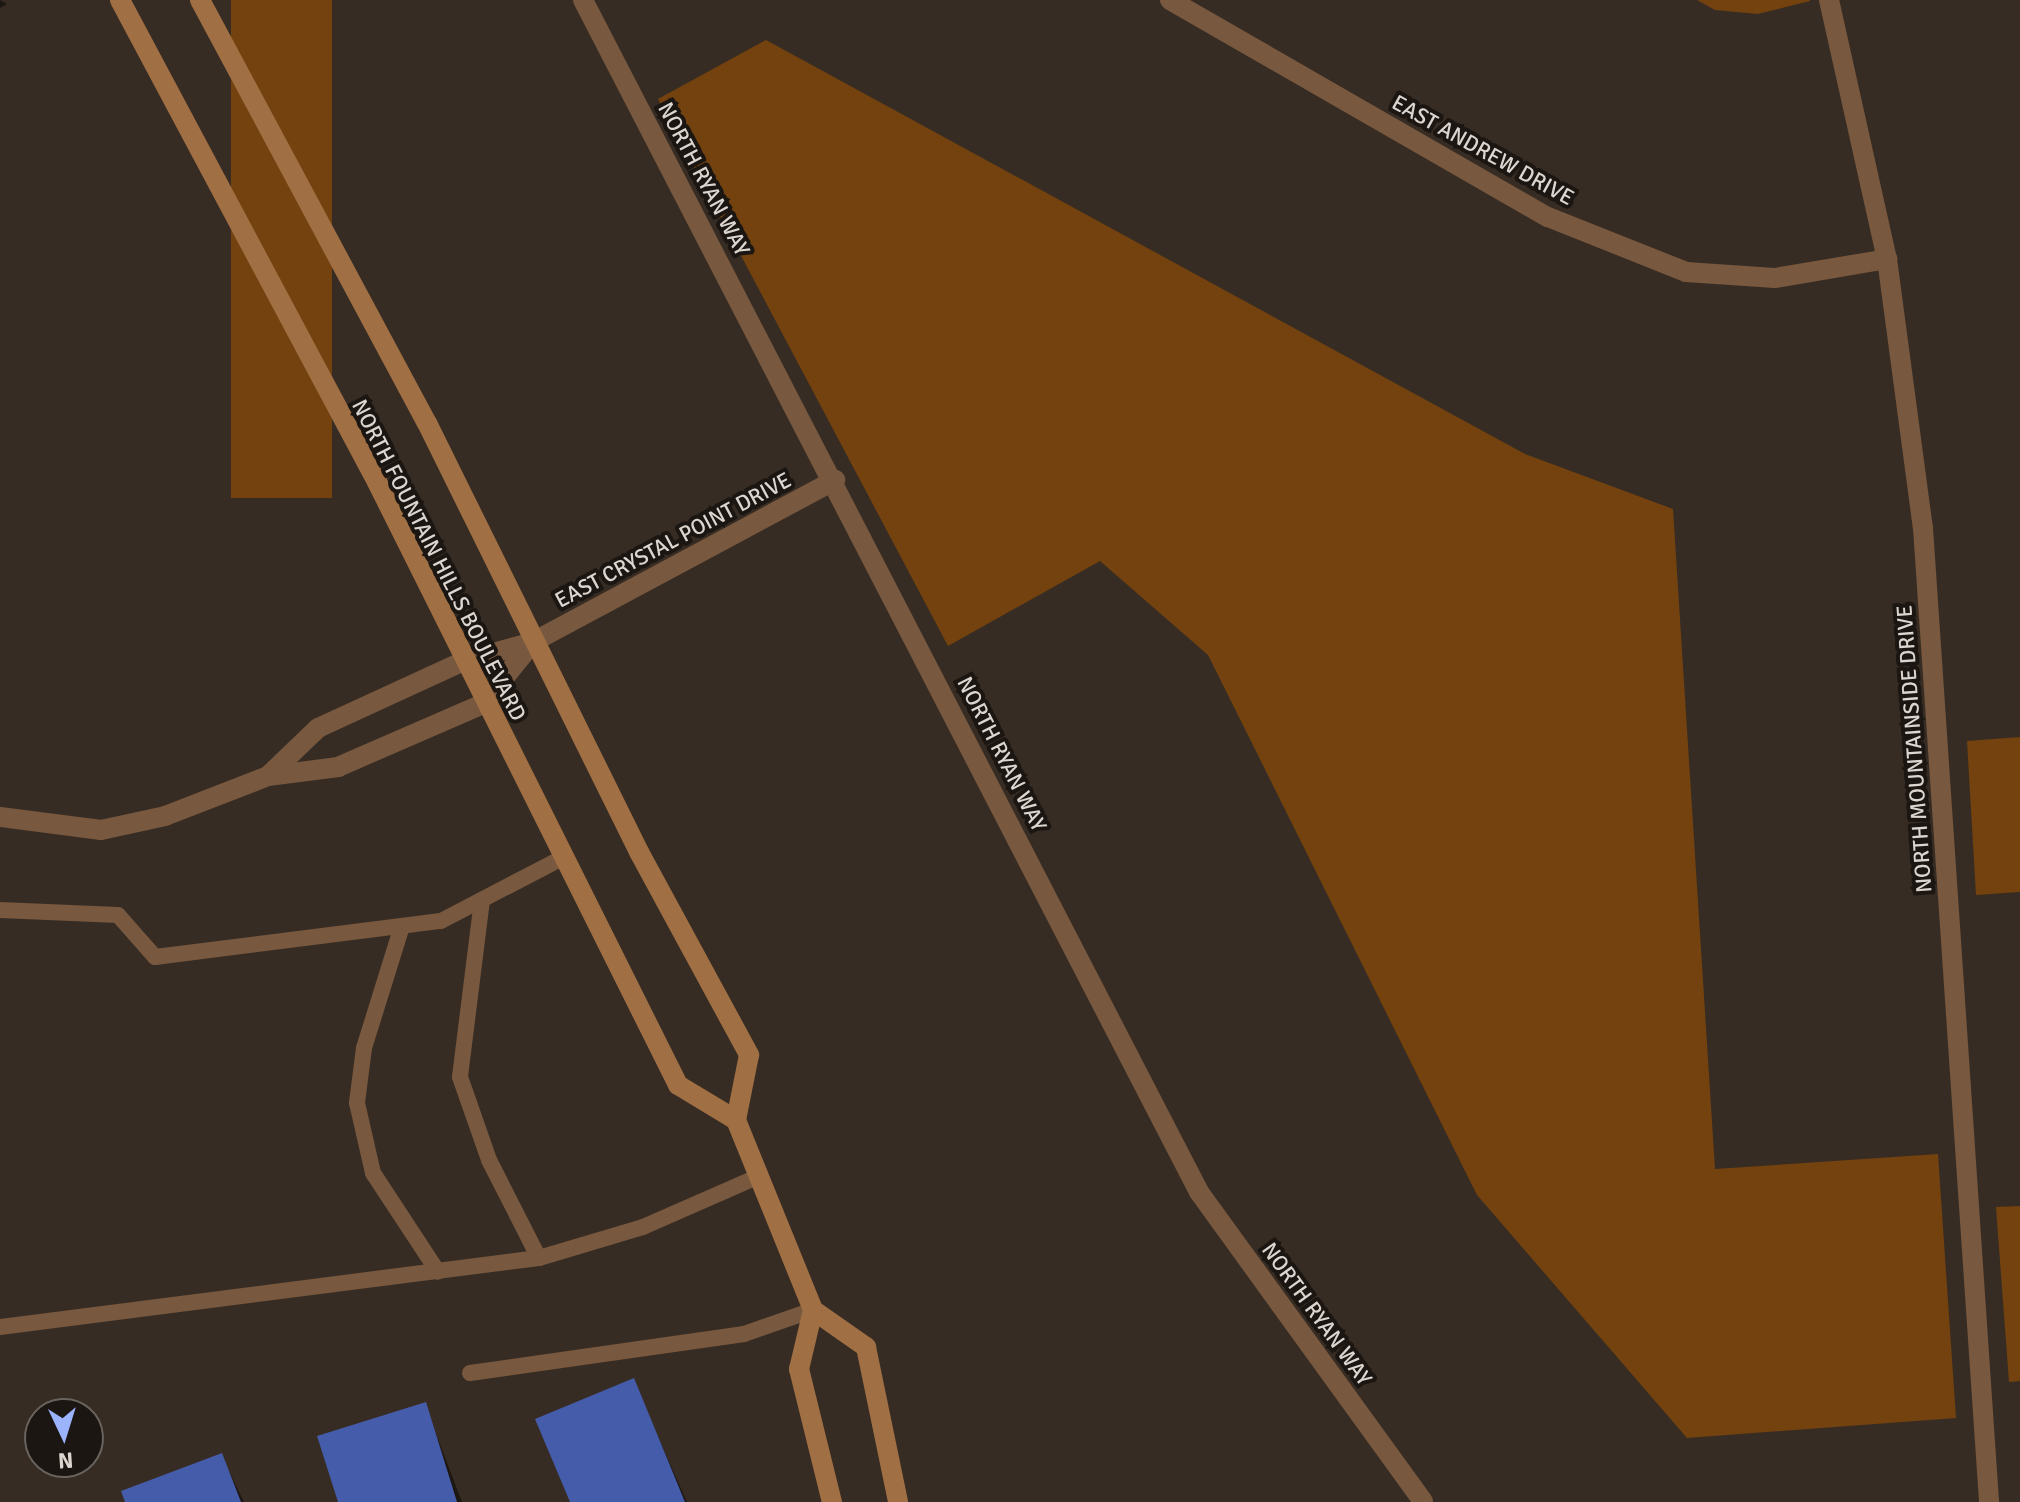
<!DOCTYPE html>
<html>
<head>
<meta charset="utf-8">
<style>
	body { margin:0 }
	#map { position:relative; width:2020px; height:1502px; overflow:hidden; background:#372c23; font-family:Signika,sans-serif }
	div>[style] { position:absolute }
	.green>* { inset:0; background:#73420e; transform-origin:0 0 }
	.shadow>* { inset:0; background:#0007 }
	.building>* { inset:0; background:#455caa }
	.service>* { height:16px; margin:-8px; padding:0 8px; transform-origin:8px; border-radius:8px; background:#78583e }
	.minor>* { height:20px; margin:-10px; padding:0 10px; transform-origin:10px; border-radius:10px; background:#78583e }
	.secondary>* { height:20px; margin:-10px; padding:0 10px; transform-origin:10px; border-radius:10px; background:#a06f43 }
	span { translate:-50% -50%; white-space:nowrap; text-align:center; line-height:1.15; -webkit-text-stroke:8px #1b1612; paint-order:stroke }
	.street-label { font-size:22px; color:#ddd6d0 }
	.north { position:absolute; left:24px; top:1398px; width:80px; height:80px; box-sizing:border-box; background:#1b1612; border:2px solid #69635e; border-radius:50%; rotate:176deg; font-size:22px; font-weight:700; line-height:32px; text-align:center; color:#ddd6d0 }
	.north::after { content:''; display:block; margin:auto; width:28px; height:36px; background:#9bb4fd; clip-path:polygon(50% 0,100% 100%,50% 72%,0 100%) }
</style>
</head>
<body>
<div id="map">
	<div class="green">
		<i style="left:231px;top:0;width:101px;height:498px"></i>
		<i style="clip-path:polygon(1697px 0,1810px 0,1810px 1px,1758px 14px,1715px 10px)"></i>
		<i style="clip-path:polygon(766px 40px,1525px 454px,1673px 509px,1715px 1169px,1938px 1154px,1956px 1418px,1687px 1438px,1477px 1195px,1208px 655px,1100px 561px,948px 646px,658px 99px)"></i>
		<i style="clip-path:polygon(2020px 737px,2020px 892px,1976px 895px,1967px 741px)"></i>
		<i style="clip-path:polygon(2020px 1206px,2020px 1381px,2009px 1382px,1996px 1207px)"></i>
	</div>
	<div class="shadow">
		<i style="clip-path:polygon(0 0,7px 4px,0 8px)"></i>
		<i style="clip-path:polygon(633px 1381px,687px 1502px,572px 1502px)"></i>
		<i style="clip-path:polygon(425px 1405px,462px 1502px,340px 1502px)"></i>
		<i style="clip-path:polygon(221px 1455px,244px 1502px,127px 1502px)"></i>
	</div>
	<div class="building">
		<i style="clip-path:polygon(634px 1378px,685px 1502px,570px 1502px,535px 1419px)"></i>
		<i style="clip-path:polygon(426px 1402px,457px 1502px,338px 1502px,317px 1436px)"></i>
		<i style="clip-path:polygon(222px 1453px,241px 1502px,125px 1502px,121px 1491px)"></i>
	</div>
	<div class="service">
		<i style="left:482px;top:900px;width:178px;rotate:97.1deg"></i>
		<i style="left:460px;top:1077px;width:88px;rotate:70.7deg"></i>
		<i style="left:489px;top:1160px;width:110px;rotate:63deg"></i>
		<i style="left:0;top:910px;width:118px;rotate:2.4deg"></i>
		<i style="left:118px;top:915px;width:56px;rotate:48.6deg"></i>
		<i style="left:155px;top:957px;width:288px;rotate:-7.2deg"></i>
		<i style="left:441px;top:921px;width:139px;rotate:-27.5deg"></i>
		<i style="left:402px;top:926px;width:128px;rotate:107.3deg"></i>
		<i style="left:364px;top:1048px;width:55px;rotate:97.3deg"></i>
		<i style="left:357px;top:1103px;width:72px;rotate:77.1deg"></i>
		<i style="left:373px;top:1173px;width:118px;rotate:56.7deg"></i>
		<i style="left:0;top:1327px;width:543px;rotate:-7.3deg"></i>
		<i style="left:539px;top:1258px;width:109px;rotate:-16.6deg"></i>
		<i style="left:643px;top:1227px;width:127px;rotate:-23.7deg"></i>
		<i style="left:470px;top:1373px;width:277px;rotate:-8.1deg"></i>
		<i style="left:744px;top:1334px;width:73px;rotate:-19.2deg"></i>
	</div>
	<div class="minor">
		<i style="left:583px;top:0;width:1342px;rotate:62.67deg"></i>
		<i style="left:1199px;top:1192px;width:382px;rotate:54.1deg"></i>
		<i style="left:1170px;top:0;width:436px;rotate:29.9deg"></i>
		<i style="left:1548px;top:217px;width:149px;rotate:21.7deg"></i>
		<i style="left:1686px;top:272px;width:89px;rotate:3.9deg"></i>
		<i style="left:1775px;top:278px;width:114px;rotate:-9.6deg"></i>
		<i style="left:1829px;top:0;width:265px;rotate:77.4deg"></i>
		<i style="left:1887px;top:259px;width:271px;rotate:82.4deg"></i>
		<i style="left:1923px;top:528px;width:976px;rotate:86.12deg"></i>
		<i style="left:268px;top:776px;width:69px;rotate:-43.8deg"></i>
		<i style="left:318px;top:728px;width:161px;rotate:-24.7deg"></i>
		<i style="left:464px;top:661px;width:72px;rotate:-15.4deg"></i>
		<i style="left:533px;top:642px;width:343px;rotate:-28.2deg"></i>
		<i style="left:0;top:817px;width:102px;rotate:7.3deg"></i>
		<i style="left:101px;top:830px;width:66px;rotate:-12.3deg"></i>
		<i style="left:165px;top:816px;width:110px;rotate:-21.2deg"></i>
		<i style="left:268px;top:776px;width:71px;rotate:-7.3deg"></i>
		<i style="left:338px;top:767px;width:158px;rotate:-23.5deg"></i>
		<i style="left:483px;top:704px;width:80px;rotate:-51.1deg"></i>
	</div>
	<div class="secondary">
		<i style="left:120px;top:0;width:546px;rotate:61.93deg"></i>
		<i style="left:377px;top:482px;width:674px;rotate:63.47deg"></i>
		<i style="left:678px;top:1085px;width:68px;rotate:31.1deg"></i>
		<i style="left:200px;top:0;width:480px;rotate:61.8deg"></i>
		<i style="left:427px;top:423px;width:479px;rotate:63.7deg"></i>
		<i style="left:639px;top:852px;width:231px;rotate:61.5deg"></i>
		<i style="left:749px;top:1055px;width:66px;rotate:101.3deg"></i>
		<i style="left:736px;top:1120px;width:205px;rotate:67.9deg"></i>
		<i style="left:813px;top:1310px;width:65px;rotate:34.9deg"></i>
		<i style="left:866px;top:1347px;width:158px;rotate:78.3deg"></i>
		<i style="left:813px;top:1310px;width:61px;rotate:103.3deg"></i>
		<i style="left:799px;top:1369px;width:137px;rotate:76.1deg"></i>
	</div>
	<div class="street-label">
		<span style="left:1483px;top:150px;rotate:29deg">EAST ANDREW DRIVE</span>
		<span style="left:704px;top:179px;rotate:62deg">NORTH RYAN WAY</span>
		<span style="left:673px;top:540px;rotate:-28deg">EAST CRYSTAL POINT DRIVE</span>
		<span style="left:439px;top:560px;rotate:63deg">NORTH FOUNTAIN HILLS BOULEVARD</span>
		<span style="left:1914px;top:749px;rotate:-94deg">NORTH MOUNTAINSIDE DRIVE</span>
		<span style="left:1002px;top:754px;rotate:63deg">NORTH RYAN WAY</span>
		<span style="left:1317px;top:1314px;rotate:54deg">NORTH RYAN WAY</span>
	</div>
	<div class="north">N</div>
</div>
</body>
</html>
